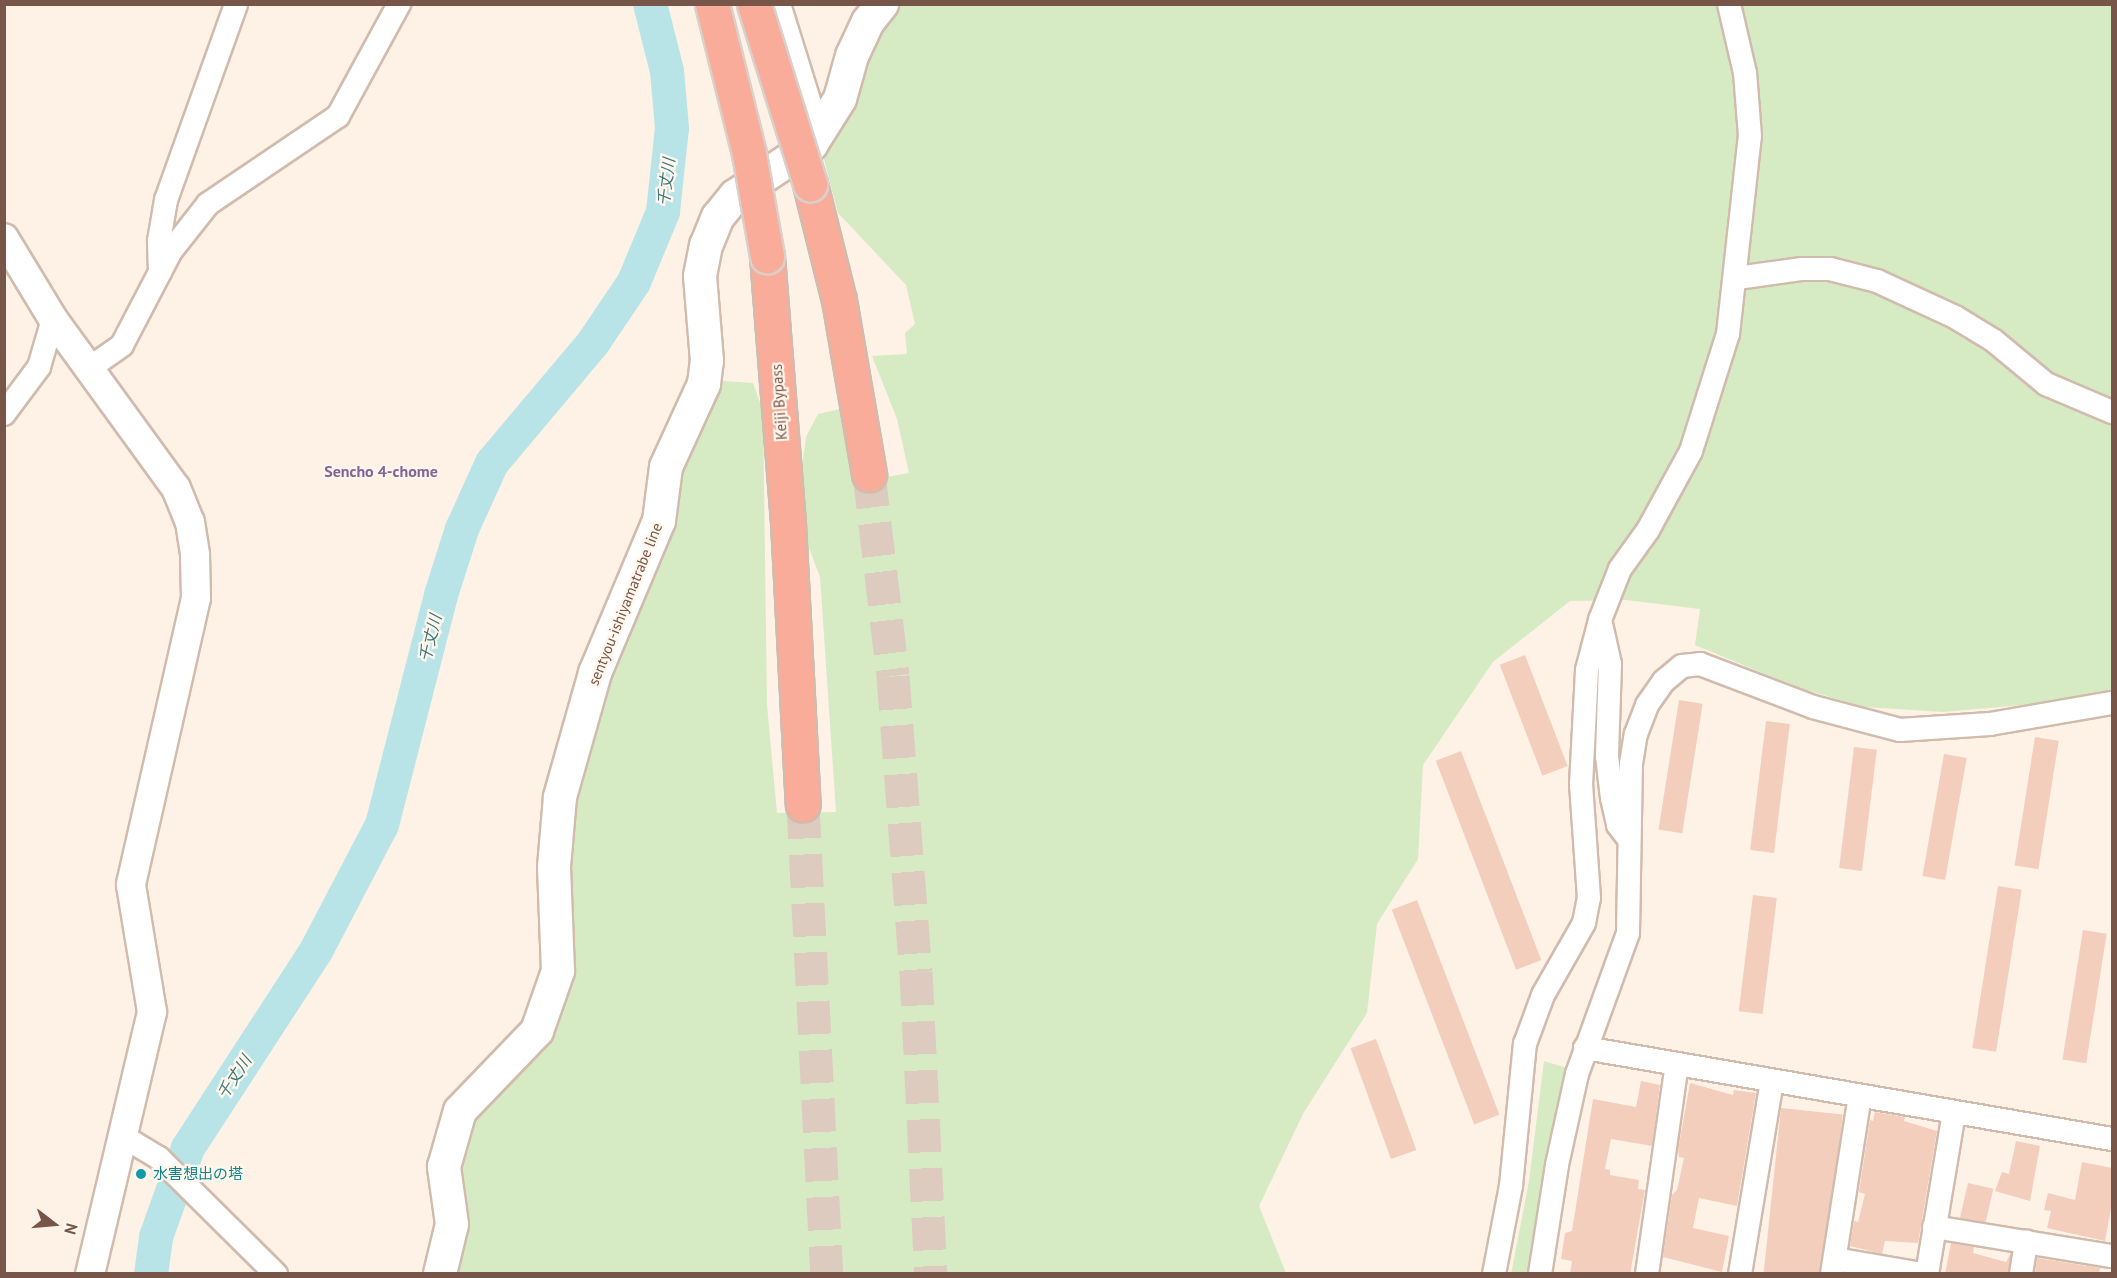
<!DOCTYPE html>
<html>
<head>
<meta charset="utf-8">
<style>
	body { margin:0 }
	#map { position:relative; width:2117px; height:1278px; overflow:hidden; background:#fdf2e5; font-family:"PT Sans","Noto Sans JP",sans-serif }
	div>[style] { position:absolute }
	.green>* { inset:0; background:#d6ebc3 }
	.river>* { height:34px; margin:-17px; padding:0 17px; transform-origin:17px; border-radius:17px; background:#b9e4e7 }
	.building>* { inset:0; background:#f3cebc; transform-origin:0 0 }
	.motorway-tunnel>* { height:33px; margin-top:-16.5px; transform-origin:0; background:repeating-linear-gradient(90deg,#dccbbe 0 33px,transparent 0 49px) }
	.roads { filter:drop-shadow(2px 0 #d1bbad) drop-shadow(-2px 0 #d1bbad) drop-shadow(0 2px #d1bbad) drop-shadow(0 -2px #d1bbad) }
	.minor>* { height:22px; margin:-11px; padding:0 11px; transform-origin:11px; border-radius:11px; background:#fff }
	.tertiary>* { height:28px; margin:-14px; padding:0 14px; transform-origin:14px; border-radius:14px; background:#fff }
	.secondary>* { height:32px; margin:-16px; padding:0 16px; transform-origin:16px; border-radius:16px; background:#fff }
	.motorway>* { height:33px; margin:-16.5px; padding:0 16.5px; transform-origin:16.5px; border-radius:16.5px; background:#f9ac9a }
	.bridges { filter:drop-shadow(2px 0 #d9d0cc) drop-shadow(-2px 0 #d9d0cc) drop-shadow(0 2px #d9d0cc) drop-shadow(0 -2px #d9d0cc) }
	.motorway-bridge>* { height:33px; margin:-16.5px; padding:0 16.5px; transform-origin:16.5px; border-radius:16.5px; background:#f9ac9a }
	.dots>* { width:16px; height:16px; translate:-50% -50%; box-sizing:border-box; border:3px solid #fff6ec; border-radius:50% }
	span { translate:-50% -50%; white-space:nowrap; text-align:center; line-height:1.15; -webkit-text-stroke:4.5px #fff6ec; paint-order:stroke }
	.street-label { font-size:15px; color:#775649 }
	.culture-label { font-size:15px; color:#0d838f }
	.left { translate:0 -50%; text-align:left }
	.water-label { font-size:16px; color:#3c767c; font-style:italic }
	.neighbourhood-label { font-size:16px; color:#84659a; font-weight:700 }
	.frame { position:absolute; inset:0; border:6px solid #775649; pointer-events:none }
	.north { position:absolute; left:24px; top:1194px; width:60px; height:60px; -webkit-text-stroke:4px #fff6ec; paint-order:stroke; rotate:106deg; font-size:16px; font-weight:700; line-height:24px; text-align:center; color:#775649 }
	.north::after { content:''; display:block; margin:auto; width:21px; height:27px; background:#775649; clip-path:polygon(50% 0,100% 100%,50% 72%,0 100%) }
</style>
</head>
<body>
<div id="map">
	<div class="green">
		<i style="clip-path:polygon(897px 5px,2112px 5px,2112px 691px,2055px 702px,1943px 712px,1865px 707px,1799px 688px,1695px 645px,1700px 609px,1626px 600px,1570px 601px,1493px 662px,1423px 765px,1418px 859px,1377px 924px,1367px 1013px,1304px 1112px,1259px 1206px,1286px 1273px,445px 1274px,453px 1162px,469px 1123px,549px 1034px,577px 786px,600px 700px,673px 480px,712px 391px,723px 381px,753px 383px,763px 411px,767px 705px,777px 813px,836px 812px,820px 577px,807px 543px,801px 474px,806px 437px,818px 414px,840px 409px,851px 440px,852px 483px,909px 473px,897px 419px,872px 356px,907px 354px,905px 333px,915px 324px,906px 285px,838px 213px,821px 148px,872px 41px)"></i>
		<i style="clip-path:polygon(1544px 1061px,1567px 1068px,1555px 1117px,1533px 1273px,1511px 1274px,1529px 1181px)"></i>
	</div>
	<div class="river">
		<i style="left:151px;top:1274px;width:37px;rotate:-82deg"></i>
		<i style="left:156px;top:1237px;width:95px;rotate:-70.2deg"></i>
		<i style="left:188px;top:1148px;width:235px;rotate:-57deg"></i>
		<i style="left:316px;top:951px;width:142px;rotate:-62.4deg"></i>
		<i style="left:382px;top:825px;width:237px;rotate:-75.6deg"></i>
		<i style="left:441px;top:595px;width:69px;rotate:-72.3deg"></i>
		<i style="left:462px;top:529px;width:72px;rotate:-65.6deg"></i>
		<i style="left:492px;top:463px;width:157px;rotate:-49.9deg"></i>
		<i style="left:593px;top:343px;width:73px;rotate:-56.1deg"></i>
		<i style="left:634px;top:282px;width:76px;rotate:-67.5deg"></i>
		<i style="left:663px;top:212px;width:84px;rotate:-83.9deg"></i>
		<i style="left:672px;top:128px;width:57px;rotate:-95deg"></i>
		<i style="left:667px;top:71px;width:69px;rotate:-104.2deg"></i>
	</div>
	<div class="building">
		<i style="left:1525px;top:655px;width:119px;height:27px;rotate:69deg"></i>
		<i style="left:1679px;top:700px;width:24px;height:131px;rotate:9deg"></i>
		<i style="left:1766px;top:721px;width:24px;height:130px;rotate:7deg"></i>
		<i style="left:2035px;top:737px;width:24px;height:130px;rotate:9deg"></i>
		<i style="left:1854px;top:747px;width:23px;height:122px;rotate:7deg"></i>
		<i style="left:1461px;top:751px;width:224px;height:27px;rotate:69deg"></i>
		<i style="left:1944px;top:754px;width:23px;height:124px;rotate:10deg"></i>
		<i style="left:1998px;top:886px;width:24px;height:164px;rotate:9deg"></i>
		<i style="left:1753px;top:895px;width:24px;height:117px;rotate:7deg"></i>
		<i style="left:1417px;top:900px;width:230px;height:27px;rotate:69deg"></i>
		<i style="left:2083px;top:930px;width:24px;height:131px;rotate:9deg"></i>
		<i style="left:1376px;top:1039px;width:118px;height:27px;rotate:70deg"></i>
		<i style="clip-path:polygon(1641px 1081px,1660px 1085px,1652px 1146px,1611px 1139px,1605px 1169px,1610px 1170px,1610px 1175px,1639px 1180px,1638px 1189px,1645px 1190px,1630px 1274px,1570px 1274px,1572px 1261px,1561px 1259px,1565px 1233px,1572px 1231px,1593px 1099px,1636px 1107px)"></i>
		<i style="clip-path:polygon(1690px 1083px,1733px 1095px,1734px 1090px,1756px 1093px,1737px 1206px,1699px 1198px,1693px 1228px,1729px 1236px,1722px 1272px,1663px 1257px,1672px 1195px,1677px 1190px,1684px 1158px,1679px 1157px,1678px 1150px)"></i>
		<i style="left:1781px;top:1108px;width:62px;height:168px;rotate:6deg"></i>
		<i style="clip-path:polygon(1875px 1112px,1905px 1117px,1904px 1121px,1937px 1131px,1918px 1243px,1885px 1241px,1882px 1254px,1850px 1246px,1854px 1221px,1858px 1222px,1865px 1194px,1859px 1192px,1870px 1120px,1873px 1121px)"></i>
		<i style="clip-path:polygon(2016px 1141px,2040px 1146px,2030px 1201px,1995px 1191px,2002px 1172px,2009px 1174px)"></i>
		<i style="clip-path:polygon(2082px 1162px,2112px 1168px,2112px 1203px,2105px 1241px,2047px 1228px,2051px 1211px,2044px 1210px,2048px 1193px,2075px 1200px)"></i>
		<i style="left:1968px;top:1183px;width:26px;height:36px;rotate:13deg"></i>
		<i style="clip-path:polygon(1951px 1243px,1974px 1247px,1973px 1253px,2006px 1262px,2011px 1253px,2008px 1274px,1945px 1274px)"></i>
		<i style="clip-path:polygon(2037px 1258px,2100px 1268px,2099px 1274px,2035px 1274px)"></i>
	</div>
	<div class="motorway-tunnel">
		<i style="left:869px;top:474px;width:203px;rotate:83.2deg"></i>
		<i style="left:893px;top:676px;width:297px;rotate:85.6deg"></i>
		<i style="left:916px;top:972px;width:302px;rotate:87.2deg"></i>
		<i style="left:803px;top:805px;width:470px;rotate:87.1deg"></i>
	</div>
	<div class="roads">
		<div class="minor">
			<i style="left:779px;top:4px;width:108px;rotate:72.7deg"></i>
			<i style="left:811px;top:107px;width:22px;rotate:51deg"></i>
			<i style="left:160px;top:272px;width:31px;rotate:-92deg"></i>
			<i style="left:159px;top:241px;width:42px;rotate:-80.3deg"></i>
			<i style="left:166px;top:200px;width:208px;rotate:-70.3deg"></i>
			<i style="left:1737px;top:278px;width:66px;rotate:-7.9deg"></i>
			<i style="left:1802px;top:269px;width:28px"></i>
			<i style="left:1830px;top:269px;width:49px;rotate:14.3deg"></i>
			<i style="left:1877px;top:281px;width:86px;rotate:24.8deg"></i>
			<i style="left:1955px;top:317px;width:44px;rotate:31.2deg"></i>
			<i style="left:1993px;top:340px;width:69px;rotate:39.7deg"></i>
			<i style="left:2046px;top:384px;width:72px;rotate:23deg"></i>
			<i style="left:91px;top:367px;width:38px;rotate:-35deg"></i>
			<i style="left:122px;top:345px;width:106px;rotate:-62.5deg"></i>
			<i style="left:171px;top:251px;width:60px;rotate:-51.8deg"></i>
			<i style="left:208px;top:204px;width:157px;rotate:-34.1deg"></i>
			<i style="left:338px;top:116px;width:128px;rotate:-61.4deg"></i>
			<i style="left:4px;top:414px;width:59px;rotate:-53.3deg"></i>
			<i style="left:39px;top:367px;width:50px;rotate:-73.7deg"></i>
			<i style="left:1601px;top:624px;width:41px;rotate:77.3deg"></i>
			<i style="left:1610px;top:664px;width:92px;rotate:91.9deg"></i>
			<i style="left:1607px;top:756px;width:42px;rotate:83.2deg"></i>
			<i style="left:1612px;top:798px;width:28px;rotate:77deg"></i>
			<i style="left:1618px;top:825px;width:16px;rotate:52deg"></i>
			<i style="left:1585px;top:1048px;width:535px;rotate:9.8deg"></i>
			<i style="left:124px;top:1137px;width:41px;rotate:31deg"></i>
			<i style="left:159px;top:1158px;width:165px;rotate:44.8deg"></i>
			<i style="left:1934px;top:1227px;width:180px;rotate:9.3deg"></i>
			<i style="left:1835px;top:1259px;width:87px;rotate:9.9deg"></i>
			<i style="left:1494px;top:1274px;width:90px;rotate:-79.1deg"></i>
			<i style="left:1511px;top:1186px;width:143px;rotate:-84.4deg"></i>
			<i style="left:1525px;top:1044px;width:52px;rotate:-69.8deg"></i>
			<i style="left:1543px;top:995px;width:83px;rotate:-60.3deg"></i>
			<i style="left:1584px;top:923px;width:25px;rotate:-79deg"></i>
			<i style="left:1589px;top:898px;width:113px;rotate:-94deg"></i>
			<i style="left:1581px;top:785px;width:115px;rotate:-87deg"></i>
			<i style="left:1587px;top:670px;width:52px;rotate:-75.4deg"></i>
			<i style="left:1600px;top:620px;width:55px;rotate:-68.6deg"></i>
			<i style="left:1620px;top:569px;width:48px;rotate:-54.3deg"></i>
			<i style="left:1648px;top:530px;width:90px;rotate:-61.4deg"></i>
			<i style="left:1691px;top:451px;width:123px;rotate:-72.5deg"></i>
			<i style="left:1728px;top:334px;width:199px;rotate:-83.7deg"></i>
			<i style="left:1750px;top:136px;width:63px;rotate:-94.5deg"></i>
			<i style="left:1745px;top:73px;width:71px;rotate:-103.1deg"></i>
			<i style="left:1540px;top:1274px;width:110px;rotate:-81.1deg"></i>
			<i style="left:1557px;top:1165px;width:93px;rotate:-77.6deg"></i>
			<i style="left:1577px;top:1074px;width:150px;rotate:-70.1deg"></i>
			<i style="left:1628px;top:933px;width:169px;rotate:-89deg"></i>
			<i style="left:1631px;top:764px;width:30px;rotate:-81deg"></i>
			<i style="left:1636px;top:734px;width:31px;rotate:-69deg"></i>
			<i style="left:1647px;top:705px;width:29px;rotate:-55deg"></i>
			<i style="left:1664px;top:681px;width:23px;rotate:-40deg"></i>
			<i style="left:1682px;top:666px;width:18px;rotate:-6deg"></i>
			<i style="left:1700px;top:664px;width:121px;rotate:20.8deg"></i>
			<i style="left:1813px;top:707px;width:90px;rotate:14.8deg"></i>
			<i style="left:1900px;top:730px;width:90px;rotate:-3.8deg"></i>
			<i style="left:1990px;top:724px;width:124px;rotate:-9.8deg"></i>
			<i style="left:1647px;top:1274px;width:212px;rotate:-81.9deg"></i>
			<i style="left:1740px;top:1274px;width:196px;rotate:-80.6deg"></i>
			<i style="left:1832px;top:1274px;width:180px;rotate:-81.1deg"></i>
			<i style="left:1927px;top:1274px;width:164px;rotate:-80.5deg"></i>
			<i style="left:2021px;top:1274px;width:33px;rotate:-81deg"></i>
		</div>
		<div class="tertiary">
			<i style="left:4px;top:238px;width:95px;rotate:58.8deg"></i>
			<i style="left:53px;top:319px;width:209px;rotate:54deg"></i>
			<i style="left:176px;top:488px;width:37px;rotate:68deg"></i>
			<i style="left:190px;top:522px;width:33px;rotate:81deg"></i>
			<i style="left:195px;top:555px;width:43px;rotate:88.7deg"></i>
			<i style="left:196px;top:598px;width:294px;rotate:102.8deg"></i>
			<i style="left:131px;top:885px;width:129px;rotate:80.6deg"></i>
			<i style="left:152px;top:1012px;width:269px;rotate:103.3deg"></i>
		</div>
		<div class="secondary">
			<i style="left:440px;top:1274px;width:51px;rotate:-76.5deg"></i>
			<i style="left:452px;top:1224px;width:58px;rotate:-98deg"></i>
			<i style="left:444px;top:1167px;width:58px;rotate:-74.1deg"></i>
			<i style="left:460px;top:1111px;width:111px;rotate:-46.1deg"></i>
			<i style="left:537px;top:1031px;width:64px;rotate:-70.7deg"></i>
			<i style="left:558px;top:971px;width:104px;rotate:-92.2deg"></i>
			<i style="left:554px;top:867px;width:70px;rotate:-85.1deg"></i>
			<i style="left:560px;top:797px;width:129px;rotate:-74.2deg"></i>
			<i style="left:595px;top:673px;width:165px;rotate:-67.2deg"></i>
			<i style="left:659px;top:521px;width:54px;rotate:-82.6deg"></i>
			<i style="left:666px;top:467px;width:91px;rotate:-65.4deg"></i>
			<i style="left:704px;top:384px;width:23px;rotate:-83deg"></i>
			<i style="left:707px;top:361px;width:85px;rotate:-94.7deg"></i>
			<i style="left:700px;top:276px;width:31px;rotate:-79deg"></i>
			<i style="left:706px;top:246px;width:31px;rotate:-68deg"></i>
			<i style="left:718px;top:217px;width:27px;rotate:-51deg"></i>
			<i style="left:735px;top:196px;width:92px;rotate:-33.9deg"></i>
			<i style="left:811px;top:145px;width:54px;rotate:-57.8deg"></i>
			<i style="left:840px;top:99px;width:45px;rotate:-74.4deg"></i>
			<i style="left:852px;top:56px;width:38px;rotate:-65deg"></i>
			<i style="left:868px;top:22px;width:23px;rotate:-52deg"></i>
		</div>
		<div class="motorway">
			<i style="left:810px;top:184px;width:120px;rotate:76deg"></i>
			<i style="left:839px;top:300px;width:177px;rotate:80.2deg"></i>
			<i style="left:767px;top:256px;width:268px;rotate:85.5deg"></i>
			<i style="left:788px;top:523px;width:282px;rotate:87deg"></i>
		</div>
	</div>
	<div class="bridges">
		<div class="motorway-bridge">
			<i style="left:712px;top:4px;width:154px;rotate:76.1deg"></i>
			<i style="left:749px;top:154px;width:104px;rotate:80deg"></i>
			<i style="left:754px;top:4px;width:189px;rotate:72.7deg"></i>
		</div>
	</div>
	<div class="dots">
		<i style="left:141px;top:1174px;background:#0f9aa8"></i>
	</div>
	<div class="street-label">
		<span style="left:779px;top:402px;rotate:-94deg">Keiji Bypass</span>
		<span style="left:625px;top:604px;rotate:-68deg">sentyou-ishiyamatrabe line</span>
	</div>
	<div class="culture-label">
		<span class="left" style="left:153px;top:1174px">水害想出の塔</span>
	</div>
	<div class="water-label">
		<span style="left:666px;top:182px;rotate:-83deg">千丈川</span>
		<span style="left:430px;top:638px;rotate:-76deg">千丈川</span>
		<span style="left:234px;top:1077px;rotate:-57deg">千丈川</span>
	</div>
	<div class="neighbourhood-label">
		<span style="left:381px;top:471px">Sencho 4-chome</span>
	</div>
	<div class="frame"></div>
	<div class="north">N</div>
</div>
</body>
</html>
